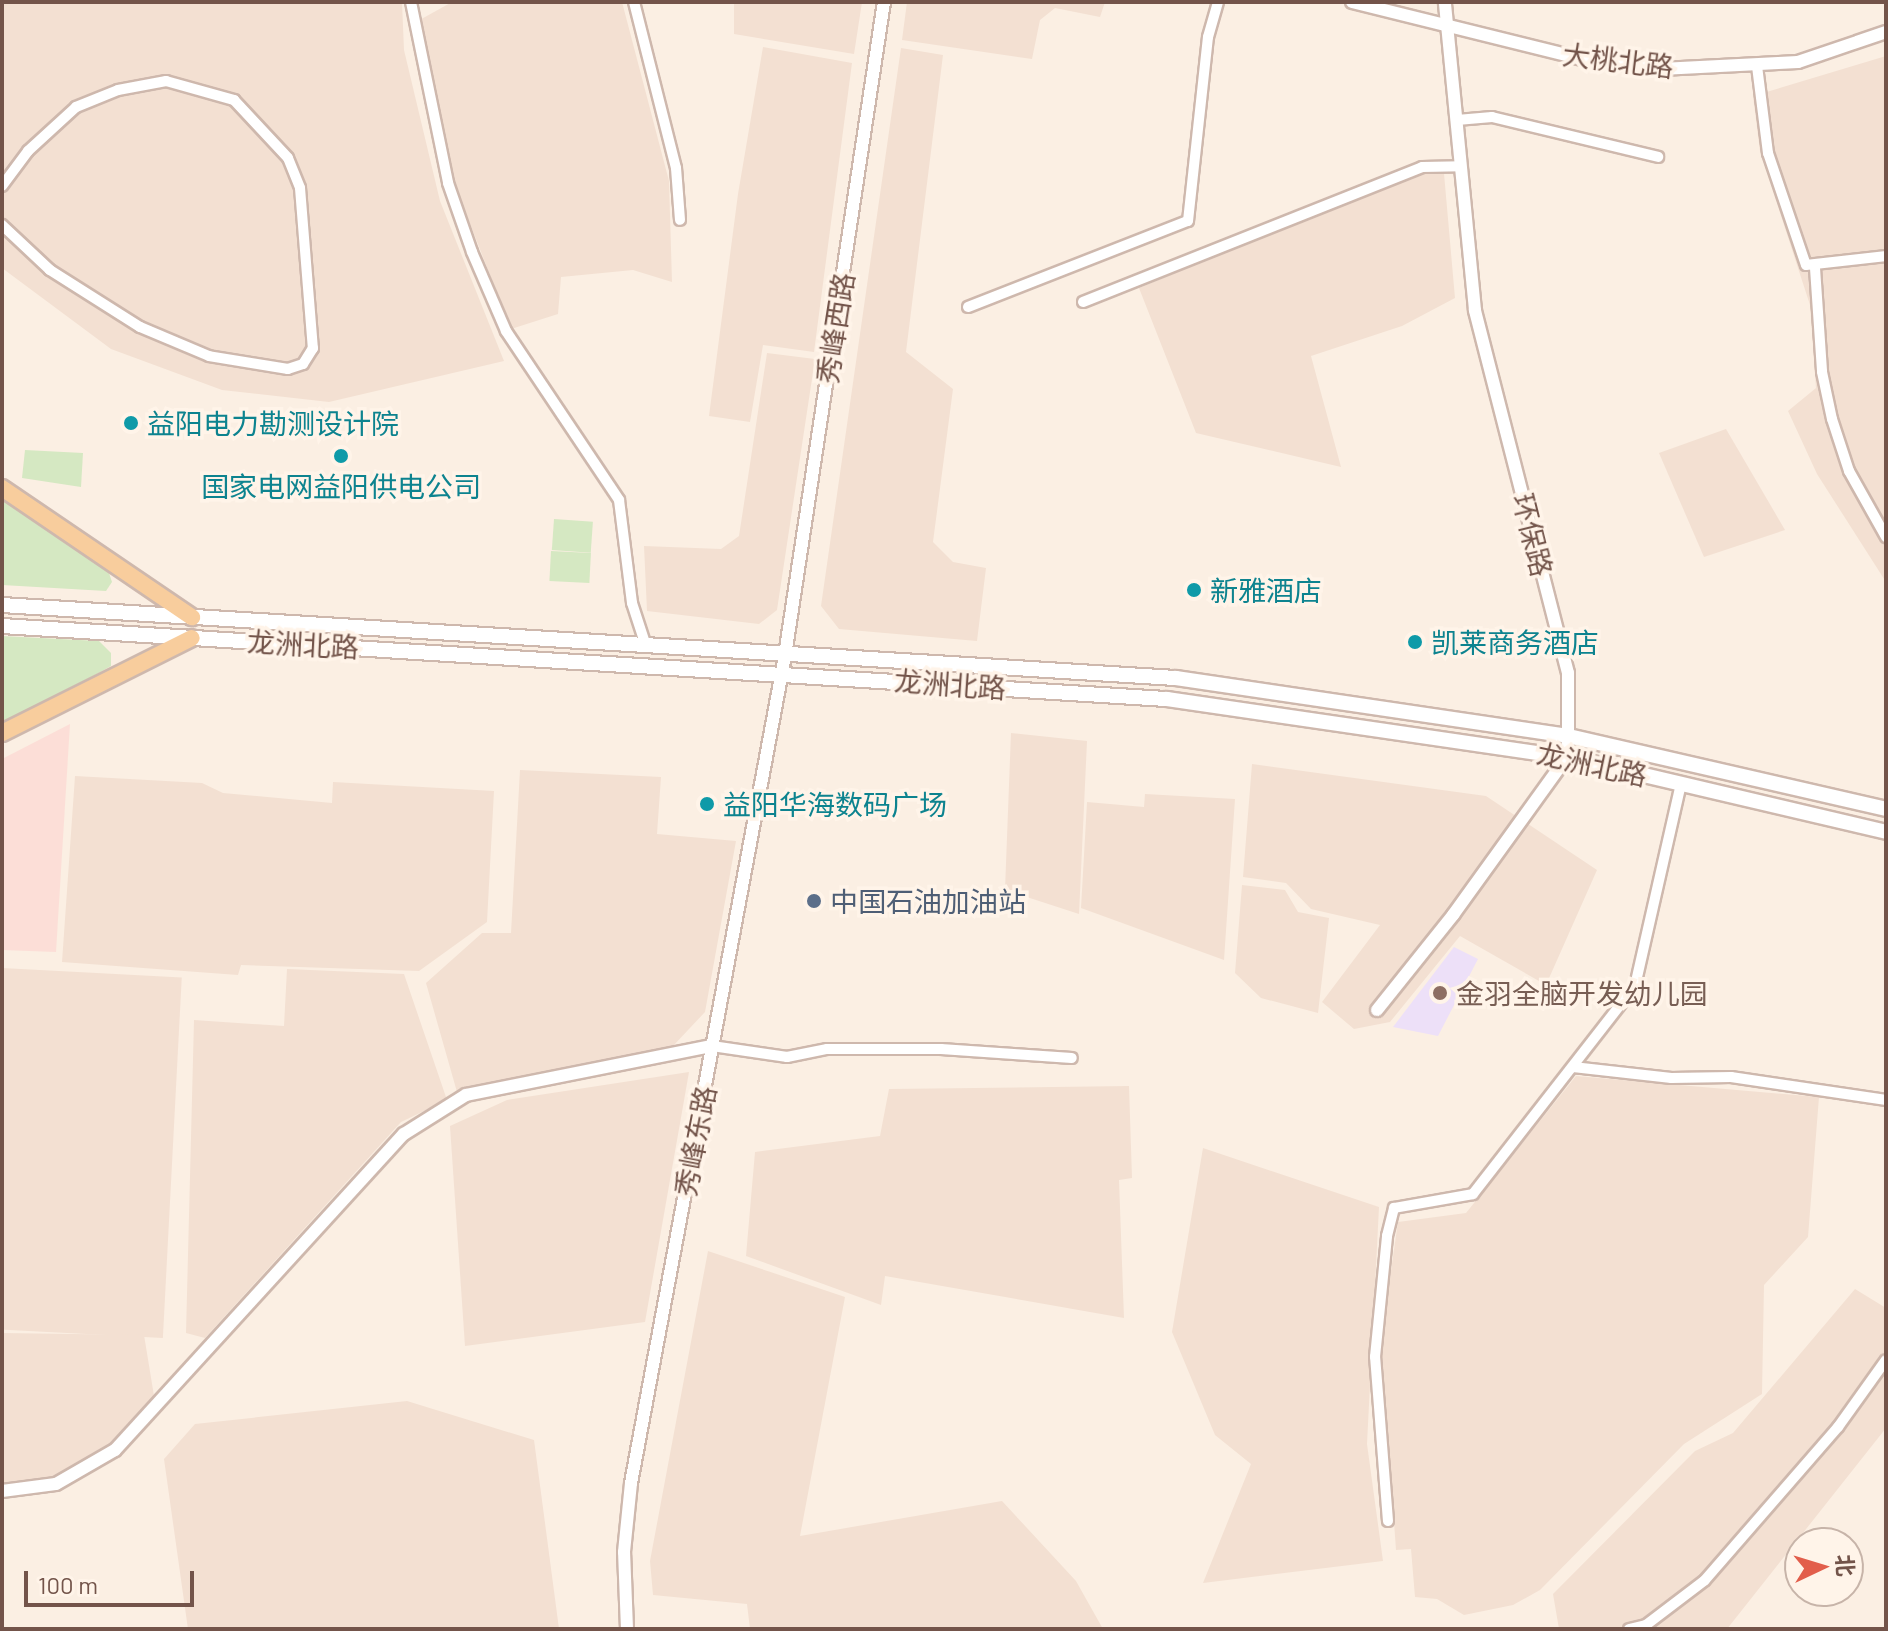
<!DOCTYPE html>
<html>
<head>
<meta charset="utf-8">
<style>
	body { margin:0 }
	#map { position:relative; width:1888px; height:1631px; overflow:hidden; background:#fbefe3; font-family:Barlow,"Noto Sans SC",sans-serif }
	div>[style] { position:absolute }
	.residential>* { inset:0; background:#f3e0d2; transform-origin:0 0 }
	.commercial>* { inset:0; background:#fcded7 }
	.education>* { inset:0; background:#ede0f8 }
	.green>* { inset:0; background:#d5e8c2; transform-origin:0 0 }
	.roads { filter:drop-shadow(2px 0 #ceb8ad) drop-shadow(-2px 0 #ceb8ad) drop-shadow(0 2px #ceb8ad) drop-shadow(0 -2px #ceb8ad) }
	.minor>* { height:10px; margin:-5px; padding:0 5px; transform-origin:5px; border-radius:5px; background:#fff }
	.tertiary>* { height:12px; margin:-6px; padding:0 6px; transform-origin:6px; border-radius:6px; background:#fff }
	.secondary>* { height:14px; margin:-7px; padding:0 7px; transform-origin:7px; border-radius:7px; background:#fff }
	.primary>* { height:16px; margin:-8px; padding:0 8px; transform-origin:8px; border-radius:8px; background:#f8cd9d }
	.dots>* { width:22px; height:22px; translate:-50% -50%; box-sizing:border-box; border:4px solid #fff4e9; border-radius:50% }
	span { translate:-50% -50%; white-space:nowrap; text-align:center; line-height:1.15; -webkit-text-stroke:7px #fff4e9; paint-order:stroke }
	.street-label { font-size:28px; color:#73544a }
	.culture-label { font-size:28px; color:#0d838f }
	.left { translate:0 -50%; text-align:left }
	.service-label { font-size:28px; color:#4e5e75 }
	.education-label { font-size:28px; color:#785e54 }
	.frame { position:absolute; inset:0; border:4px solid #73544a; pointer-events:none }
	.north { position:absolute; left:1784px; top:1527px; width:80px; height:80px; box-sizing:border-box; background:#fff4e9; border:2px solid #c7b4a9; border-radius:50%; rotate:86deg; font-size:22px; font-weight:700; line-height:32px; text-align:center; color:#73544a }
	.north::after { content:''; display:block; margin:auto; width:28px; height:36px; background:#e25e4b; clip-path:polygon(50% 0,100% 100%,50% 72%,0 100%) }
	.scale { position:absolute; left:24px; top:1571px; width:170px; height:36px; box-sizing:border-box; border:4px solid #73544a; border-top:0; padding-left:10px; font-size:24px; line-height:28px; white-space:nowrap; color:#73544a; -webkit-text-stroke:6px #fff4e9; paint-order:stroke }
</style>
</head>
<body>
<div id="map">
	<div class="residential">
		<i style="clip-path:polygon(2px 2px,402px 2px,404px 50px,440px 201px,504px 361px,329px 402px,222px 390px,111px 349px,2px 268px)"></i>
		<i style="clip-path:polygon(452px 2px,622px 2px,669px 181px,672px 282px,633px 270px,561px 277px,558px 314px,511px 329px,453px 180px,416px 22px)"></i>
		<i style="clip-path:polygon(734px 2px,862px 2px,854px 54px,734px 34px)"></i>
		<i style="clip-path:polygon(907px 2px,1105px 2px,1100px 17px,1055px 8px,1040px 20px,1032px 59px,902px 40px)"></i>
		<i style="clip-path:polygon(763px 47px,852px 63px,814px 352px,763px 345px,750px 422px,709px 416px,738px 194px)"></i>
		<i style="clip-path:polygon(901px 48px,943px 55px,906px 352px,953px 389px,933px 542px,953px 562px,986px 568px,977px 641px,839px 629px,821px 606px)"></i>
		<i style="clip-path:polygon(1886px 56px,1886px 582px,1817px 474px,1788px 411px,1816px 388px,1810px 305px,1760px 151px,1753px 96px)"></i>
		<i style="clip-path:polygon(1443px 162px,1455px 298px,1402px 326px,1311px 356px,1341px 467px,1196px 433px,1139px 288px)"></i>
		<i style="clip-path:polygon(767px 353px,815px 359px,777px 610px,759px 624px,647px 611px,644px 546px,721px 549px,739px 536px)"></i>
		<i style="clip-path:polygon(1726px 429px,1785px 530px,1704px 557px,1659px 453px)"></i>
		<i style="clip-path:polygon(1011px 733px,1087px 741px,1079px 914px,1005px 890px)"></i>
		<i style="clip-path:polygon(1252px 764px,1486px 796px,1597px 870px,1546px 985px,1460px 936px,1390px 1022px,1354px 1029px,1322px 1002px,1380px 925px,1311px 909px,1286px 883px,1243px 877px)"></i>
		<i style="clip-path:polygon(520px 770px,661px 777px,657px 834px,736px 841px,705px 1012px,673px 1046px,457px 1092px,426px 983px,482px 933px,511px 933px)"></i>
		<i style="clip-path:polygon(75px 776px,202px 783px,223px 793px,332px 803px,333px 782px,494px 791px,487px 922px,419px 971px,241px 965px,238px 975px,62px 962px)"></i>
		<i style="clip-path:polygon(1145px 794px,1235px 799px,1224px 960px,1081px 908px,1087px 802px,1144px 807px)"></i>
		<i style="clip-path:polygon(1242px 885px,1285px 890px,1298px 912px,1329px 918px,1318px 1013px,1261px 998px,1235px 973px)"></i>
		<i style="left:2px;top:968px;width:180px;height:361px;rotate:3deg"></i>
		<i style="clip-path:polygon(287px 969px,404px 974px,447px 1100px,401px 1122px,205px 1338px,186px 1333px,194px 1020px,284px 1026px)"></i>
		<i style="clip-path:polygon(689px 1072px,645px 1322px,465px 1346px,450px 1126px,507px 1100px)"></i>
		<i style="clip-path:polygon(1576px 1076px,1819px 1097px,1808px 1237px,1764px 1285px,1762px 1394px,1684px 1444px,1540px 1590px,1513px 1605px,1464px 1615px,1437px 1599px,1415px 1597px,1411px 1549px,1396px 1550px,1381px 1340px,1398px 1222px,1466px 1213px)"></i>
		<i style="clip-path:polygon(1129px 1086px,1132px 1178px,1119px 1180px,1124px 1318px,885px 1276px,881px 1305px,746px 1256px,755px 1152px,880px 1136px,889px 1089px)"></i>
		<i style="clip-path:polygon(1203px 1148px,1379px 1207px,1367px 1444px,1383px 1561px,1203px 1583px,1251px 1464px,1215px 1435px,1172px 1332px)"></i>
		<i style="clip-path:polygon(708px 1251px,845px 1297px,800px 1536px,1002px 1501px,1076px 1581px,1103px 1629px,750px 1629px,747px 1604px,653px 1595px,650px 1561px)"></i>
		<i style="clip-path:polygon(1855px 1289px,1886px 1308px,1886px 1428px,1727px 1629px,1559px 1629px,1553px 1594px,1695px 1451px,1733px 1433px)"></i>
		<i style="clip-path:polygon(2px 1333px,144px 1335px,154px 1396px,122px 1435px,91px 1459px,55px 1476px,2px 1483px)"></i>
		<i style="clip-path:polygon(407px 1401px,534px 1440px,559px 1629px,188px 1629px,164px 1459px,195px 1424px)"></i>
	</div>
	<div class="commercial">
		<i style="clip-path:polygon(70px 724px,56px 952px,2px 950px,2px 759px)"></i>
	</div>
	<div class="education">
		<i style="clip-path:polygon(1454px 947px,1478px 959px,1438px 1036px,1393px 1027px)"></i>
	</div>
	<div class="green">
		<i style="clip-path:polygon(25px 450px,83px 453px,81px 487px,22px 478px)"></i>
		<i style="clip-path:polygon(2px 495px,109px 573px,112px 582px,106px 591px,2px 585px)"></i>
		<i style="left:554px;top:519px;width:39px;height:31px;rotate:4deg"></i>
		<i style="left:551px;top:551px;width:40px;height:30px;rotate:3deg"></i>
		<i style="clip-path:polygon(2px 636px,99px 641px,111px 653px,111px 666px,2px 727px)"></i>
	</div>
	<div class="roads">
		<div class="minor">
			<i style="left:411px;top:2px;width:185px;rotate:78.4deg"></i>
			<i style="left:448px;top:183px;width:73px;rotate:70.8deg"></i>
			<i style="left:472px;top:252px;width:86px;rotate:66.7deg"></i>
			<i style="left:506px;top:331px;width:203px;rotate:56.2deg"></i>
			<i style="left:619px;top:500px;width:104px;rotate:82.8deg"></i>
			<i style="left:632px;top:603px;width:45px;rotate:72deg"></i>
			<i style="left:634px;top:2px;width:171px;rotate:75.8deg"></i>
			<i style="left:676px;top:168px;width:52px;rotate:85.6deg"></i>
			<i style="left:1757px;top:66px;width:88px;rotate:82.8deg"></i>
			<i style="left:1768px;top:153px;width:118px;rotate:71.3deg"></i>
			<i style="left:1806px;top:265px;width:81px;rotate:-6.4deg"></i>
			<i style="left:1457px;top:120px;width:35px;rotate:-5deg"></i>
			<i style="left:1492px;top:117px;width:171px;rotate:13.5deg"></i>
			<i style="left:2px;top:186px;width:44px;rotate:-53.4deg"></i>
			<i style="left:28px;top:151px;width:65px;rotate:-42.5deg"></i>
			<i style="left:76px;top:107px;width:45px;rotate:-22deg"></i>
			<i style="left:118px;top:90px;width:49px;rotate:-10.6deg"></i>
			<i style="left:166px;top:81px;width:71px;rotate:15.6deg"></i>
			<i style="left:234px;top:100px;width:79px;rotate:47deg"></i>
			<i style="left:288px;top:158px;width:32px;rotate:68deg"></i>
			<i style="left:300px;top:188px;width:161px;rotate:85.4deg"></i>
			<i style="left:313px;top:348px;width:19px;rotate:122deg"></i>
			<i style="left:303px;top:364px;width:16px;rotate:162deg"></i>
			<i style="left:288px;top:369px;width:80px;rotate:-170.7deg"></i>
			<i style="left:209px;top:356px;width:75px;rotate:-157.2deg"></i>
			<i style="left:140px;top:327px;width:107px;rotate:-147.7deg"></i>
			<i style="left:50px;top:270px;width:66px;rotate:-136.8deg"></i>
			<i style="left:1815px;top:268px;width:104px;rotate:86.1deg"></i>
			<i style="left:1822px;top:372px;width:48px;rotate:78deg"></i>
			<i style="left:1832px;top:419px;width:55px;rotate:71.9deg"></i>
			<i style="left:1849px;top:471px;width:76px;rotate:60.7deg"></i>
			<i style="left:1083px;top:302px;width:365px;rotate:-21.7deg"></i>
			<i style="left:1422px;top:167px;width:39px;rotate:-1deg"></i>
			<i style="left:968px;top:307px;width:236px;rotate:-21.4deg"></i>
			<i style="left:1188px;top:221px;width:185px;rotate:-83.8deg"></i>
			<i style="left:1208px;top:37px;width:36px;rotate:-74deg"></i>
			<i style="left:712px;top:1046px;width:76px;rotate:8.3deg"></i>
			<i style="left:787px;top:1057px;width:41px;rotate:-11.3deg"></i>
			<i style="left:827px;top:1049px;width:114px"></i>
			<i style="left:941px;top:1049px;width:131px;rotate:3.9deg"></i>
			<i style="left:1573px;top:1067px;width:99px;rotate:6.4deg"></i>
			<i style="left:1671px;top:1078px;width:60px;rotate:-1deg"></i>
			<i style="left:1731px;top:1077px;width:157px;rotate:8.4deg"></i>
			<i style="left:1388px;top:1521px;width:165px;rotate:-94.5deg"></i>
			<i style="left:1375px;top:1357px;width:122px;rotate:-84.3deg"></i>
			<i style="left:1387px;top:1236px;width:29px;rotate:-76deg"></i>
			<i style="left:1394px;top:1208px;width:80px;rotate:-10deg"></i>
			<i style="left:1473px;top:1194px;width:264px;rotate:-52.1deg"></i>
			<i style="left:1635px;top:986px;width:207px;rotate:-77.2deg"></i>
			<i style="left:1629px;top:1629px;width:17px;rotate:-13deg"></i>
			<i style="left:1646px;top:1625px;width:74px;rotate:-37.3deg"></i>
			<i style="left:1705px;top:1580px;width:203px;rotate:-49deg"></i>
			<i style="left:1838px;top:1427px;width:82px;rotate:-54.4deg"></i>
		</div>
		<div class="tertiary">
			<i style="left:1352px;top:2px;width:241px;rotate:13.9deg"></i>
			<i style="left:1586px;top:60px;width:76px;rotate:6.8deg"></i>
			<i style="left:1661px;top:69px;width:137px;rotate:-2.9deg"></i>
			<i style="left:1798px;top:62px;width:93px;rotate:-18.8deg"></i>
			<i style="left:1377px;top:1010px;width:122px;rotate:-51.3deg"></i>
			<i style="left:1453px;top:915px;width:195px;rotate:-54.2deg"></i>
			<i style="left:1567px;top:757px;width:21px;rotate:-87deg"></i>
			<i style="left:1568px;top:736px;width:63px;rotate:-90deg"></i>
			<i style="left:1568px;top:673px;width:375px;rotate:-104.4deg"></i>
			<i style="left:1475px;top:310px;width:309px;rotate:-95.6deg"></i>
			<i style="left:2px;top:1491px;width:54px;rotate:-7.4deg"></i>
			<i style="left:56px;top:1484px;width:68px;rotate:-30deg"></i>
			<i style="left:115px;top:1450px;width:428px;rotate:-47.6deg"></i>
			<i style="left:404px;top:1134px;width:73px;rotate:-32.2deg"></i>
			<i style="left:466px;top:1095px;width:251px;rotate:-11.3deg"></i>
			<i style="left:627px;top:1629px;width:77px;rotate:-92.2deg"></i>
			<i style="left:624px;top:1552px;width:69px;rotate:-84.2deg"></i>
			<i style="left:631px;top:1483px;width:842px;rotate:-79.46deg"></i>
			<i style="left:785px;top:655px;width:660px;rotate:-81.38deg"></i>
		</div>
		<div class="secondary">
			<i style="left:2px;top:605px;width:1176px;rotate:3.56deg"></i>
			<i style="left:1176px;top:678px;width:396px;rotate:8.4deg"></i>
			<i style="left:1568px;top:736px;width:326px;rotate:12.9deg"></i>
			<i style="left:2px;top:626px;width:1167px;rotate:3.59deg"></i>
			<i style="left:1167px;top:699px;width:404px;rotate:8.3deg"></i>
			<i style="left:1567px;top:757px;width:328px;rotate:13.2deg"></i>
		</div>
		<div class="primary">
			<i style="left:2px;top:488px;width:230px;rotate:34.2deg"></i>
			<i style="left:2px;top:733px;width:212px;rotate:-26.6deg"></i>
		</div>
	</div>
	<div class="dots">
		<i style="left:131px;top:423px;background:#0f9aa8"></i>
		<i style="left:341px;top:456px;background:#0f9aa8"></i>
		<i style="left:1194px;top:590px;background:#0f9aa8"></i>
		<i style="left:1415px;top:642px;background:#0f9aa8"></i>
		<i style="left:707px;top:804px;background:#0f9aa8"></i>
		<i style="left:814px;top:901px;background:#5c6f8a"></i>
		<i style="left:1440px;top:993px;background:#8d6e63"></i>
	</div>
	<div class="street-label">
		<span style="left:1618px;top:60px;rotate:7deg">大桃北路</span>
		<span style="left:835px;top:328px;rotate:-81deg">秀峰西路</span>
		<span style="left:1533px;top:535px;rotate:76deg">环保路</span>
		<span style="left:303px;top:644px;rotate:3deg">龙洲北路</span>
		<span style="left:950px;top:684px;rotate:4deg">龙洲北路</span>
		<span style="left:1592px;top:764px;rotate:12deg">龙洲北路</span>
		<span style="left:695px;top:1141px;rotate:-79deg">秀峰东路</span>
	</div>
	<div class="culture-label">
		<span class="left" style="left:147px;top:423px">益阳电力勘测设计院</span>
		<span style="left:341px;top:486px">国家电网益阳供电公司</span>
		<span class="left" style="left:1210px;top:590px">新雅酒店</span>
		<span class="left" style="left:1431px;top:642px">凯莱商务酒店</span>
		<span class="left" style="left:723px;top:804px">益阳华海数码广场</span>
	</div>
	<div class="service-label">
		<span class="left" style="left:830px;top:901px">中国石油加油站</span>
	</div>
	<div class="education-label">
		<span class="left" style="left:1456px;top:993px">金羽全脑开发幼儿园</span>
	</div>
	<div class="frame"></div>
	<div class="north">北</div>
	<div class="scale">100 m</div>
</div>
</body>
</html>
